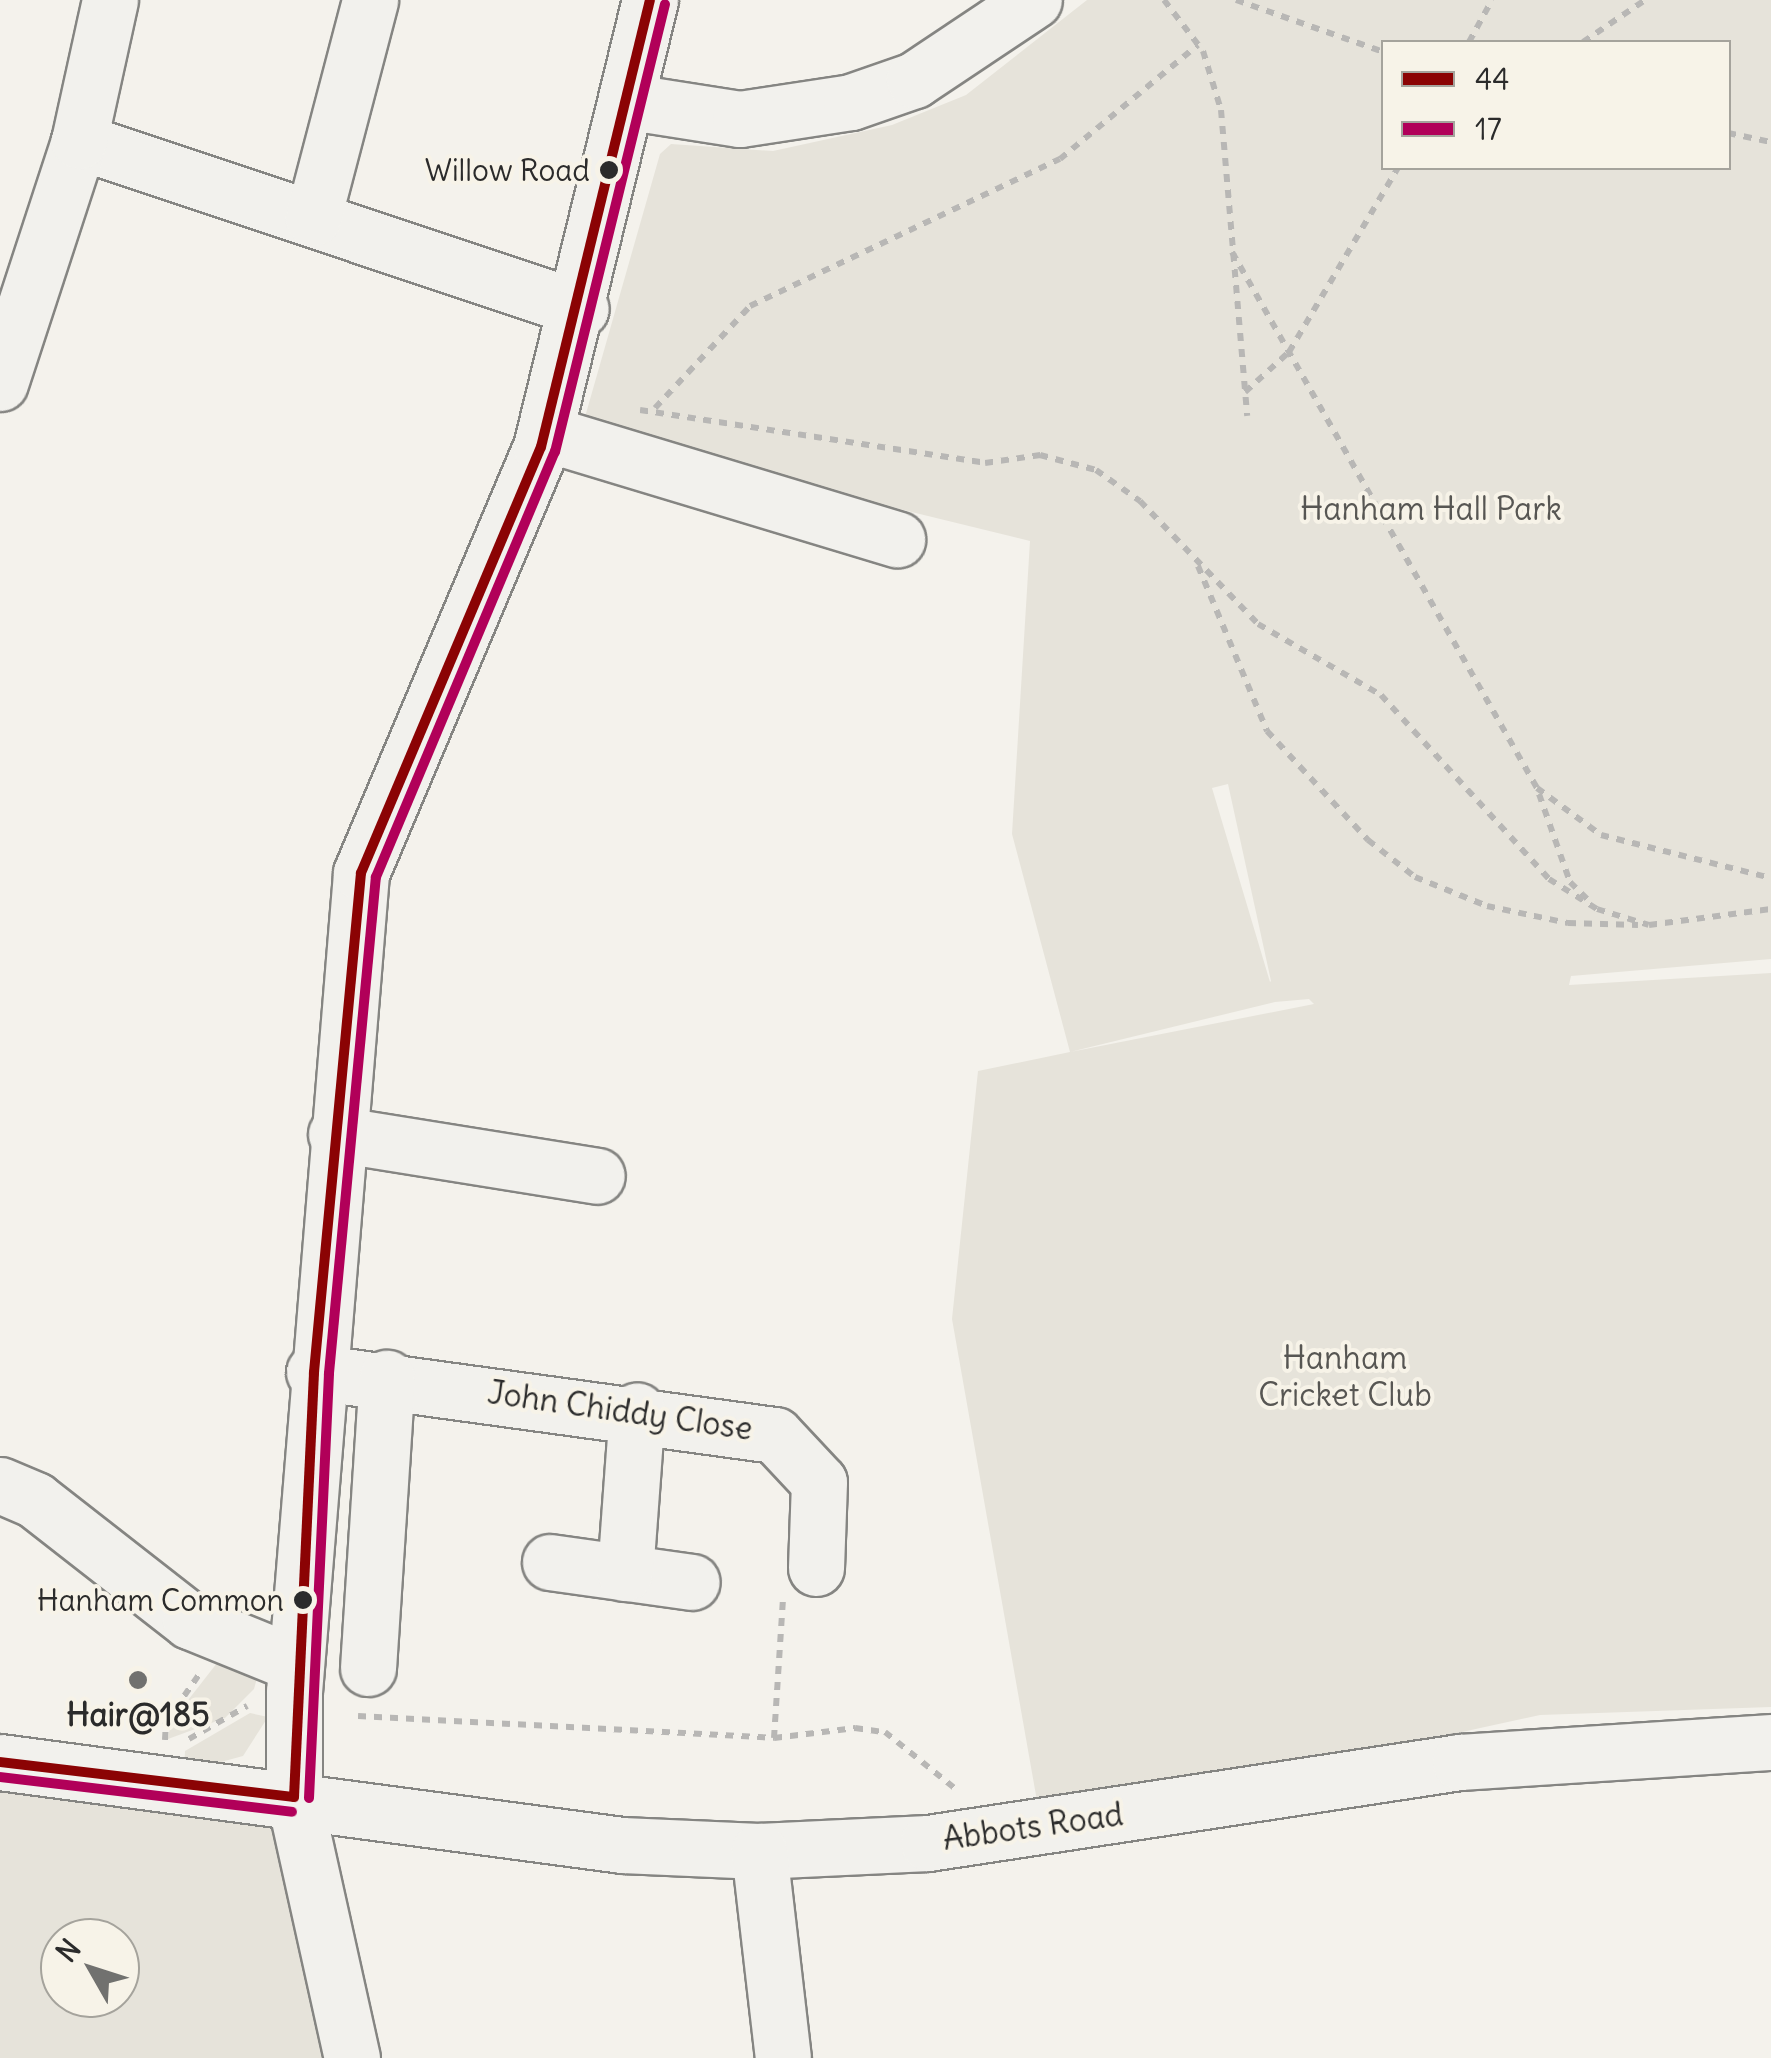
<!DOCTYPE html>
<html>
<head>
<meta charset="utf-8">
<style>
	body { margin:0 }
	#map { position:relative; width:1771px; height:2058px; overflow:hidden; background:#f4f2ec; font-family:Delius,sans-serif }
	div>[style] { position:absolute }
	.green>* { inset:0; background:#e6e3da }
	.path>* { height:6px; margin-top:-3px; transform-origin:0; background:repeating-linear-gradient(90deg,#b8b7b5 0 8px,transparent 0 16px) }
	.roads { filter:drop-shadow(2px 0 #858582) drop-shadow(-2px 0 #858582) drop-shadow(0 2px #858582) drop-shadow(0 -2px #858582) }
	.minor>* { height:55px; margin:-27.5px; padding:0 27.5px; transform-origin:27.5px; border-radius:27.5px; background:#f2f1ed }
	.bus-1>* { height:10px; margin:-5px; padding:0 5px; transform-origin:5px; border-radius:5px; background:#8b0304 }
	.bus-2>* { height:10px; margin:-5px; padding:0 5px; transform-origin:5px; border-radius:5px; background:#b10059 }
	.dots>* { width:28px; height:28px; translate:-50% -50%; box-sizing:border-box; border:5px solid #f7f3e8; border-radius:50% }
	span { translate:-50% -50%; white-space:nowrap; text-align:center; line-height:1.15; -webkit-text-stroke:8px #f7f3e8; paint-order:stroke }
	.bus-label { font-size:30px; color:#2b2b2b }
	.right { translate:-100% -50%; text-align:right }
	.park-label { font-size:32px; color:#575653 }
	.street-label { font-size:32px; color:#2b2b2b }
	.poi-label { font-size:32px; color:#2b2b2b; font-weight:700 }
	.legend { position:absolute; left:1381px; top:40px; width:350px; height:130px; box-sizing:border-box; background:#f7f3e8; border:2px solid #a5a39c; margin:0; padding:12px 18px; list-style:none; font-size:30px; color:#2b2b2b }
	.legend li { display:flex; align-items:center; gap:20px; height:50px }
	.legend b { width:50px; border:2px solid #a5a39c }
	.north { position:absolute; left:40px; top:1918px; width:100px; height:100px; box-sizing:border-box; background:#f7f3e8; border:2px solid #a5a39c; border-radius:50%; rotate:309deg; font-size:28px; font-weight:700; line-height:40px; text-align:center; color:#2b2b2b }
	.north::after { content:''; display:block; margin:auto; width:35px; height:45px; background:#71716f; clip-path:polygon(50% 0,100% 100%,50% 72%,0 100%) }
</style>
</head>
<body>
<div id="map">
	<div class="green">
		<i style="clip-path:polygon(evenodd,1087px 0,1771px 0,1771px 959px,1571px 976px,1569px 985px,1771px 973px,1771px 1707px,1540px 1715px,1261px 1776px,1037px 1801px,952px 1319px,978px 1071px,1070px 1052px,1012px 834px,1030px 541px,581px 431px,660px 154px,671px 144px,773px 151px,892px 125px,966px 95px,1087px 0,1384px 42px,1728px 42px,1728px 168px,1384px 168px,1384px 42px,1087px 0,1228px 784px,1271px 981px,1270px 982px,1212px 788px,1228px 784px,1087px 0,1309px 999px,1314px 1004px,1070px 1052px,1275px 1002px,1309px 999px)"></i>
		<i style="clip-path:polygon(217px 1663px,257px 1678px,254px 1689px,225px 1718px,168px 1739px,171px 1722px)"></i>
		<i style="clip-path:polygon(250px 1713px,268px 1717px,243px 1756px,184px 1772px,185px 1751px)"></i>
		<i style="clip-path:polygon(evenodd,0 1792px,286px 1830px,331px 2058px,0 2058px,0 1792px,60px 1938px,120px 1938px,120px 1998px,60px 1998px,60px 1938px)"></i>
	</div>
	<div class="path">
		<i style="left:1164px;top:0;width:64px;rotate:52.6deg"></i>
		<i style="left:1203px;top:51px;width:62px;rotate:73deg"></i>
		<i style="left:1221px;top:110px;width:307px;rotate:85.1deg"></i>
		<i style="left:1236px;top:0;width:157px;rotate:19.4deg"></i>
		<i style="left:1469px;top:42px;width:48px;rotate:-61.3deg"></i>
		<i style="left:1583px;top:42px;width:75px;rotate:-34.1deg"></i>
		<i style="left:1728px;top:133px;width:44px;rotate:11.8deg"></i>
		<i style="left:1232px;top:252px;width:617px;rotate:60.36deg"></i>
		<i style="left:1537px;top:788px;width:79px;rotate:36.3deg"></i>
		<i style="left:1601px;top:835px;width:175px;rotate:14.2deg"></i>
		<i style="left:1245px;top:392px;width:59px;rotate:-42.3deg"></i>
		<i style="left:1289px;top:352px;width:214px;rotate:-59.4deg"></i>
		<i style="left:655px;top:408px;width:139px;rotate:-47deg"></i>
		<i style="left:750px;top:306px;width:343px;rotate:-25.4deg"></i>
		<i style="left:1060px;top:159px;width:179px;rotate:-39.6deg"></i>
		<i style="left:640px;top:410px;width:349px;rotate:8.7deg"></i>
		<i style="left:985px;top:463px;width:56px;rotate:-8.3deg"></i>
		<i style="left:1040px;top:455px;width:58px;rotate:15deg"></i>
		<i style="left:1096px;top:470px;width:54px;rotate:35.2deg"></i>
		<i style="left:1140px;top:501px;width:170px;rotate:46.2deg"></i>
		<i style="left:1258px;top:624px;width:142px;rotate:30deg"></i>
		<i style="left:1381px;top:695px;width:249px;rotate:47.6deg"></i>
		<i style="left:1549px;top:879px;width:57px;rotate:32deg"></i>
		<i style="left:1597px;top:909px;width:54px;rotate:17.1deg"></i>
		<i style="left:1649px;top:925px;width:123px;rotate:-7.5deg"></i>
		<i style="left:1198px;top:566px;width:179px;rotate:67.3deg"></i>
		<i style="left:1267px;top:731px;width:149px;rotate:47.2deg"></i>
		<i style="left:1368px;top:840px;width:60px;rotate:38.2deg"></i>
		<i style="left:1415px;top:877px;width:78px;rotate:21.9deg"></i>
		<i style="left:1487px;top:906px;width:83px;rotate:11.9deg"></i>
		<i style="left:1568px;top:923px;width:70px;rotate:1.6deg"></i>
		<i style="left:1539px;top:794px;width:93px;rotate:70.6deg"></i>
		<i style="left:1570px;top:882px;width:24px;rotate:45deg"></i>
		<i style="left:358px;top:1716px;width:417px;rotate:3deg"></i>
		<i style="left:774px;top:1738px;width:82px;rotate:-7deg"></i>
		<i style="left:855px;top:1728px;width:30px;rotate:8deg"></i>
		<i style="left:885px;top:1732px;width:92px;rotate:38.9deg"></i>
		<i style="left:774px;top:1738px;width:138px;rotate:-86.3deg"></i>
		<i style="left:189px;top:1739px;width:67px;rotate:-29.6deg"></i>
		<i style="left:165px;top:1740px;width:18px;rotate:-87deg"></i>
		<i style="left:166px;top:1722px;width:60px;rotate:-55.2deg"></i>
	</div>
	<div class="roads">
		<div class="minor">
			<i style="left:631px;top:102px;width:110px;rotate:8.9deg"></i>
			<i style="left:740px;top:119px;width:112px;rotate:-8.7deg"></i>
			<i style="left:851px;top:102px;width:67px;rotate:-19.2deg"></i>
			<i style="left:914px;top:80px;width:144px;rotate:-33.7deg"></i>
			<i style="left:79px;top:141px;width:529px;rotate:18.5deg"></i>
			<i style="left:313px;top:218px;width:225px;rotate:-75.3deg"></i>
			<i style="left:0;top:383px;width:255px;rotate:-71.9deg"></i>
			<i style="left:79px;top:141px;width:144px;rotate:-77.6deg"></i>
			<i style="left:545px;top:433px;width:368px;rotate:16.8deg"></i>
			<i style="left:336px;top:1134px;width:264px;rotate:9.1deg"></i>
			<i style="left:314px;top:1372px;width:465px;rotate:7.8deg"></i>
			<i style="left:775px;top:1435px;width:64px;rotate:46.9deg"></i>
			<i style="left:819px;top:1482px;width:86px;rotate:92deg"></i>
			<i style="left:0;top:1485px;width:38px;rotate:23deg"></i>
			<i style="left:35px;top:1500px;width:197px;rotate:38deg"></i>
			<i style="left:190px;top:1621px;width:114px;rotate:22.1deg"></i>
			<i style="left:550px;top:1562px;width:143px;rotate:8deg"></i>
			<i style="left:625px;top:1573px;width:163px;rotate:-85.8deg"></i>
			<i style="left:368px;top:1668px;width:291px;rotate:-86.3deg"></i>
			<i style="left:0;top:1762px;width:628px;rotate:7.6deg"></i>
			<i style="left:622px;top:1845px;width:137px;rotate:2.5deg"></i>
			<i style="left:759px;top:1851px;width:169px;rotate:-2.7deg"></i>
			<i style="left:928px;top:1843px;width:538px;rotate:-8.66deg"></i>
			<i style="left:1460px;top:1762px;width:312px;rotate:-3.7deg"></i>
			<i style="left:759px;top:1851px;width:208px;rotate:83.4deg"></i>
			<i style="left:352px;top:2058px;width:267px;rotate:-102.5deg"></i>
			<i style="left:294px;top:1797px;width:105px;rotate:-90deg"></i>
			<i style="left:294px;top:1692px;width:822px;rotate:-85.32deg"></i>
			<i style="left:361px;top:873px;width:462px;rotate:-67.1deg"></i>
			<i style="left:541px;top:447px;width:460px;rotate:-76.3deg"></i>
		</div>
	</div>
	<div class="bus-1">
		<i style="left:0;top:1762px;width:296px;rotate:6.8deg"></i>
		<i style="left:294px;top:1797px;width:425px;rotate:-87.3deg"></i>
		<i style="left:314px;top:1372px;width:501px;rotate:-84.62deg"></i>
		<i style="left:361px;top:873px;width:462px;rotate:-67.1deg"></i>
		<i style="left:541px;top:447px;width:460px;rotate:-76.3deg"></i>
	</div>
	<div class="bus-2">
		<i style="left:0;top:1777px;width:294px;rotate:6.8deg"></i>
		<i style="left:309px;top:1798px;width:425px;rotate:-87.3deg"></i>
		<i style="left:329px;top:1373px;width:498px;rotate:-84.6deg"></i>
		<i style="left:376px;top:877px;width:461px;rotate:-67.2deg"></i>
		<i style="left:555px;top:452px;width:461px;rotate:-76.2deg"></i>
	</div>
	<div class="dots">
		<i style="left:609px;top:170px;background:#2b2b2b"></i>
		<i style="left:303px;top:1600px;background:#2b2b2b"></i>
		<i style="left:138px;top:1680px;background:#71716f"></i>
	</div>
	<div class="bus-label">
		<span class="right" style="left:590px;top:170px">Willow Road</span>
		<span class="right" style="left:284px;top:1600px">Hanham Common</span>
	</div>
	<div class="park-label">
		<span style="left:1431px;top:509px">Hanham Hall Park</span>
		<span style="left:1345px;top:1377px">Hanham<br>Cricket Club</span>
	</div>
	<div class="street-label">
		<span style="left:620px;top:1411px;rotate:8deg">John Chiddy Close</span>
		<span style="left:1033px;top:1827px;rotate:-8deg">Abbots Road</span>
	</div>
	<div class="poi-label">
		<span style="left:138px;top:1715px">Hair@185</span>
	</div>
	<ul class="legend">
	<li><b style="height:12px;background:#8b0304"></b>44</li>
	<li><b style="height:12px;background:#b10059"></b>17</li>
	</ul>
	<div class="north">N</div>
</div>
</body>
</html>
